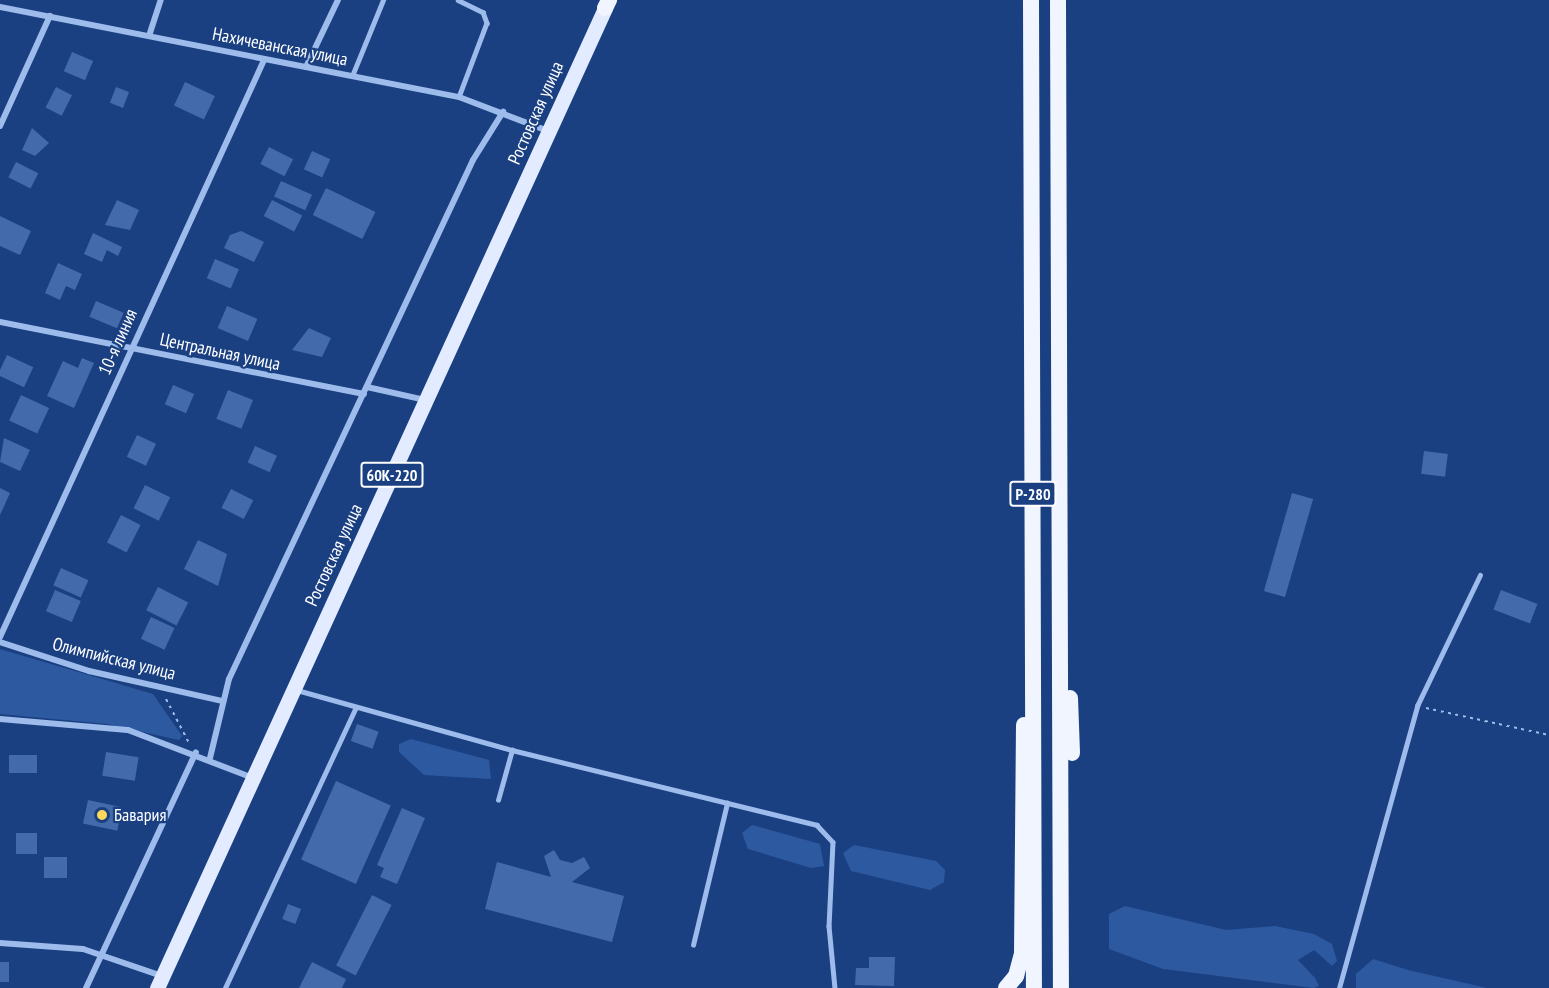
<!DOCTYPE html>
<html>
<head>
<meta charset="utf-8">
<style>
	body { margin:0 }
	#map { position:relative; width:1549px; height:988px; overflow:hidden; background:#1a4082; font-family:"PT Sans Narrow",sans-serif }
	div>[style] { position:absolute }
	.green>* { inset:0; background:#2d59a1 }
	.building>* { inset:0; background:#436aab; transform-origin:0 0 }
	.path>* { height:2px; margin-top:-1px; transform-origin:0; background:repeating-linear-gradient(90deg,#9ebceb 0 3px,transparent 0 7.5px) }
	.service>* { height:4.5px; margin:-2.25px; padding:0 2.25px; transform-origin:2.25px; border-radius:2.25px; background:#9ebceb }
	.minor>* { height:6px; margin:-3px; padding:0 3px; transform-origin:3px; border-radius:3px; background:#9ebceb }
	.primary>* { height:15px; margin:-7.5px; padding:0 7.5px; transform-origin:7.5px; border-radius:7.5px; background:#e2ebff }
	.trunk>* { height:16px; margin:-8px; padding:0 8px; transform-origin:8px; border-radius:8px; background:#f0f5ff }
	.dots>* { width:16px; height:16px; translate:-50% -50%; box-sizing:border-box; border:3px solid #1a4082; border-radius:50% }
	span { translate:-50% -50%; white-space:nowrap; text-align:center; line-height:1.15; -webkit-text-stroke:4.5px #1a4082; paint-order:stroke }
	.shield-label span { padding:2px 4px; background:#1a4082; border:2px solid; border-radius:4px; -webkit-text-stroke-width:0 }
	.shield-label { font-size:16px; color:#fff; font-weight:700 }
	.street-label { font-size:18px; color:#fff }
	.poi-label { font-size:18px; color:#fff }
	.left { translate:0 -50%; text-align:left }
</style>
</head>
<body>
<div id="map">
	<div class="green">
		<i style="clip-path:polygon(0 649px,153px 694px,182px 736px,179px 740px,107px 724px,0 714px)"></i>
		<i style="clip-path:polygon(411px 739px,489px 760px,491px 779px,424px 775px,399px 752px,399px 744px)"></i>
		<i style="clip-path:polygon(752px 825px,820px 844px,824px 866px,811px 868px,748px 849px,742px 833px)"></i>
		<i style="clip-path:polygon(854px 845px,936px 861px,945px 870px,944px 882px,930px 890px,851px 871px,843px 853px)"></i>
		<i style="clip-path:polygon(1125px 906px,1226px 930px,1275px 926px,1314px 934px,1332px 944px,1337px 961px,1332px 966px,1314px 950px,1298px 960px,1315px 978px,1319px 986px,1314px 988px,1163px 969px,1109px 949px,1109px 914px)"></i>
		<i style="clip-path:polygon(1373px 959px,1408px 970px,1487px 988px,1356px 988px,1356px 974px)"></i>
	</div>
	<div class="building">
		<i style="left:72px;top:52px;width:23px;height:21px;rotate:23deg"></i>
		<i style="left:185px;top:82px;width:33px;height:26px;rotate:25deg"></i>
		<i style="left:56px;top:87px;width:18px;height:23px;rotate:27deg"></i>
		<i style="left:116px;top:87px;width:14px;height:17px;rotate:21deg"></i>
		<i style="clip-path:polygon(32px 128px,49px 143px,35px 156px,22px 150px)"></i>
		<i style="left:269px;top:147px;width:27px;height:19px;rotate:27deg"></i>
		<i style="left:312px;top:151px;width:20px;height:20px;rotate:24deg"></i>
		<i style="left:16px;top:162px;width:25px;height:17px;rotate:27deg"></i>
		<i style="left:281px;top:181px;width:34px;height:17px;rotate:24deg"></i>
		<i style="left:326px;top:188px;width:55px;height:30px;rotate:26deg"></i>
		<i style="clip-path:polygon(117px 200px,139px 210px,130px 230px,105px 225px)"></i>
		<i style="left:272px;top:200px;width:34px;height:18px;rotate:27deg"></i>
		<i style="clip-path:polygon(0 216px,31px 231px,20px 255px,0 246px)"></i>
		<i style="clip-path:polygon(241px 231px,264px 242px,254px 262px,224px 248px,230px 235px)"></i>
		<i style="clip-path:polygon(93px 233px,122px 247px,118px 256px,107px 250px,102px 262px,84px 254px)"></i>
		<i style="left:215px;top:259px;width:26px;height:21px;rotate:23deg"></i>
		<i style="clip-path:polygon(58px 263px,82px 274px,75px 290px,66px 286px,60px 300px,45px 293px)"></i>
		<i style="left:96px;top:301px;width:30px;height:17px;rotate:23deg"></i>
		<i style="left:227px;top:306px;width:33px;height:24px;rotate:23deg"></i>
		<i style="clip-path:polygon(309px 328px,331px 338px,322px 357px,292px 350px)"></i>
		<i style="left:7px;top:355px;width:29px;height:22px;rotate:25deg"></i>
		<i style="clip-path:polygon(82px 358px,94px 363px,74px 408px,47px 396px,63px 361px,78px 368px)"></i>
		<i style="left:173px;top:385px;width:23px;height:21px;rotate:23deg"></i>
		<i style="left:228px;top:390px;width:27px;height:31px;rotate:22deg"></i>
		<i style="left:21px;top:395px;width:31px;height:28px;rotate:25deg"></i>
		<i style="left:137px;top:435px;width:21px;height:24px;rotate:25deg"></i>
		<i style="clip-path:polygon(4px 438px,30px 450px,20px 471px,0 462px)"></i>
		<i style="left:255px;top:446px;width:24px;height:18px;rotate:24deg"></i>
		<i style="left:1424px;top:451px;width:24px;height:23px;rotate:7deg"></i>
		<i style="left:145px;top:485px;width:28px;height:26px;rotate:26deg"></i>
		<i style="clip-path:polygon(0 488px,10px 493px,0 515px)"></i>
		<i style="left:231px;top:489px;width:25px;height:21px;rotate:27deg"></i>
		<i style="left:1292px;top:493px;width:22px;height:102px;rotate:16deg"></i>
		<i style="left:121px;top:515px;width:22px;height:31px;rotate:27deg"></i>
		<i style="clip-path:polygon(198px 540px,227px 554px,218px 586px,184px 569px)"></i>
		<i style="left:61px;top:568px;width:30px;height:19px;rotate:24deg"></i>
		<i style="left:158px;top:587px;width:34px;height:26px;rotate:27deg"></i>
		<i style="left:55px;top:590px;width:28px;height:23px;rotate:23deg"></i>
		<i style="left:1501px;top:590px;width:39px;height:21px;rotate:21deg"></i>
		<i style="left:151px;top:617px;width:26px;height:24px;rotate:25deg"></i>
		<i style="left:357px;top:724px;width:23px;height:18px;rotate:20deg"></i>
		<i style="left:106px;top:752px;width:33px;height:24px;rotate:9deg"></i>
		<i style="left:9px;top:755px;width:28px;height:18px"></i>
		<i style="left:336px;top:781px;width:60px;height:86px;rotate:24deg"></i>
		<i style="left:88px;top:800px;width:35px;height:24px;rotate:12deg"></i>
		<i style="clip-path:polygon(402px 808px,425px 818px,397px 884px,380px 877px,384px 868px,377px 865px)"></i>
		<i style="left:16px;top:833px;width:21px;height:21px"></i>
		<i style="clip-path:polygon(554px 850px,560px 860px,572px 863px,584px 857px,590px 868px,572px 882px,624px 896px,612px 942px,485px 909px,497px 862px,551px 877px,544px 856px)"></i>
		<i style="left:44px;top:857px;width:23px;height:21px"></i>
		<i style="left:372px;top:895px;width:22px;height:79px;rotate:27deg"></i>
		<i style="left:288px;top:904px;width:14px;height:16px;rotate:21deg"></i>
		<i style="clip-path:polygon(869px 957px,895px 957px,894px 986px,855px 985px,856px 968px,869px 968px)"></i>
		<i style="left:0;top:962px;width:9px;height:20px"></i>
		<i style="clip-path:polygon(312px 962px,346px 979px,342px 988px,299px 988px)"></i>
	</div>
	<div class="path">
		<i style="left:166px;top:699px;width:52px;rotate:62.4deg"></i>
		<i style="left:1426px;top:708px;width:126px;rotate:12.4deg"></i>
	</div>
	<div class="service">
		<i style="left:458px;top:0;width:28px;rotate:26deg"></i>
		<i style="left:483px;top:12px;width:12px;rotate:70deg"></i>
		<i style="left:487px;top:23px;width:79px;rotate:110.7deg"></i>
		<i style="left:352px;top:76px;width:82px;rotate:-67.8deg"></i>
		<i style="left:297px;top:690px;width:223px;rotate:15.6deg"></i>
		<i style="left:512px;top:750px;width:314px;rotate:13.8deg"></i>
		<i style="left:817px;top:825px;width:23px;rotate:47deg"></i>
		<i style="left:833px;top:842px;width:84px;rotate:92.7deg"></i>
		<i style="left:829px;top:926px;width:62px;rotate:84.5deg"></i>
		<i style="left:498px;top:800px;width:52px;rotate:-74.4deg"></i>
		<i style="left:693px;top:945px;width:146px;rotate:-76.5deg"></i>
		<i style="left:225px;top:988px;width:308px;rotate:-65deg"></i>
		<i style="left:1339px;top:988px;width:293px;rotate:-74.5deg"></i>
		<i style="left:1417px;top:706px;width:145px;rotate:-64.3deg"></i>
	</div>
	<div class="minor">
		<i style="left:0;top:7px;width:468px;rotate:11.1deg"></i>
		<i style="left:459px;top:97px;width:95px;rotate:20.9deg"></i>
		<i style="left:149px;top:36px;width:38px;rotate:-72deg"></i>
		<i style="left:306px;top:67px;width:74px;rotate:-64.5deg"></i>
		<i style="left:0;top:126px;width:121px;rotate:-65.6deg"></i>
		<i style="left:0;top:322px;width:371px;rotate:11.2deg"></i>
		<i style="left:367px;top:387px;width:59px;rotate:12.6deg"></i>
		<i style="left:0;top:637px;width:635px;rotate:-65.41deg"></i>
		<i style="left:0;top:642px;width:94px;rotate:18deg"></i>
		<i style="left:89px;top:671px;width:136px;rotate:12.7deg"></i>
		<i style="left:0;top:719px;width:128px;rotate:4.9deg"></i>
		<i style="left:128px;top:730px;width:134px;rotate:21deg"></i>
		<i style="left:210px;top:758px;width:81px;rotate:-76.5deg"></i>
		<i style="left:229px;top:679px;width:573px;rotate:-64.82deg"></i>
		<i style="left:473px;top:160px;width:57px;rotate:-58deg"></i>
		<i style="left:0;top:943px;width:83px;rotate:4.1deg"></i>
		<i style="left:83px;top:949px;width:83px;rotate:18.9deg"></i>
		<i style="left:86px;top:988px;width:260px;rotate:-65deg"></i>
	</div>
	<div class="primary">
		<i style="left:157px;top:988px;width:1078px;rotate:-65.43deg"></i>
	</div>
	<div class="trunk">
		<i style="left:1031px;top:0;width:988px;rotate:89.83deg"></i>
		<i style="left:1058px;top:0;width:988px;rotate:89.83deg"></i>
		<i style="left:605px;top:8px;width:9px;rotate:-63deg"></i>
		<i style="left:1070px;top:698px;width:55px;rotate:87.9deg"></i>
		<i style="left:1006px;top:988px;width:16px;rotate:-50deg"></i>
		<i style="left:1016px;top:976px;width:24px;rotate:-75deg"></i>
		<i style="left:1022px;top:953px;width:228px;rotate:-89.5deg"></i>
	</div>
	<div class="dots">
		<i style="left:102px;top:815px;background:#fdd85a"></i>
	</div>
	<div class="shield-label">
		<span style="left:392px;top:475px">60К-220</span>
		<span style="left:1033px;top:494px">Р-280</span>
	</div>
	<div class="street-label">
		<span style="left:280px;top:47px;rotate:11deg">Нахичеванская улица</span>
		<span style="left:536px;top:113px;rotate:-66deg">Ростовская улица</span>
		<span style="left:118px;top:342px;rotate:-66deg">10-я линия</span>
		<span style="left:220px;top:352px;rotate:12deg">Центральная улица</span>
		<span style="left:334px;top:555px;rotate:-65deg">Ростовская улица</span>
		<span style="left:114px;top:659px;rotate:14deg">Олимпийская улица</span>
	</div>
	<div class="poi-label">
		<span class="left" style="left:114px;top:815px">Бавария</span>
	</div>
</div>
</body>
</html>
